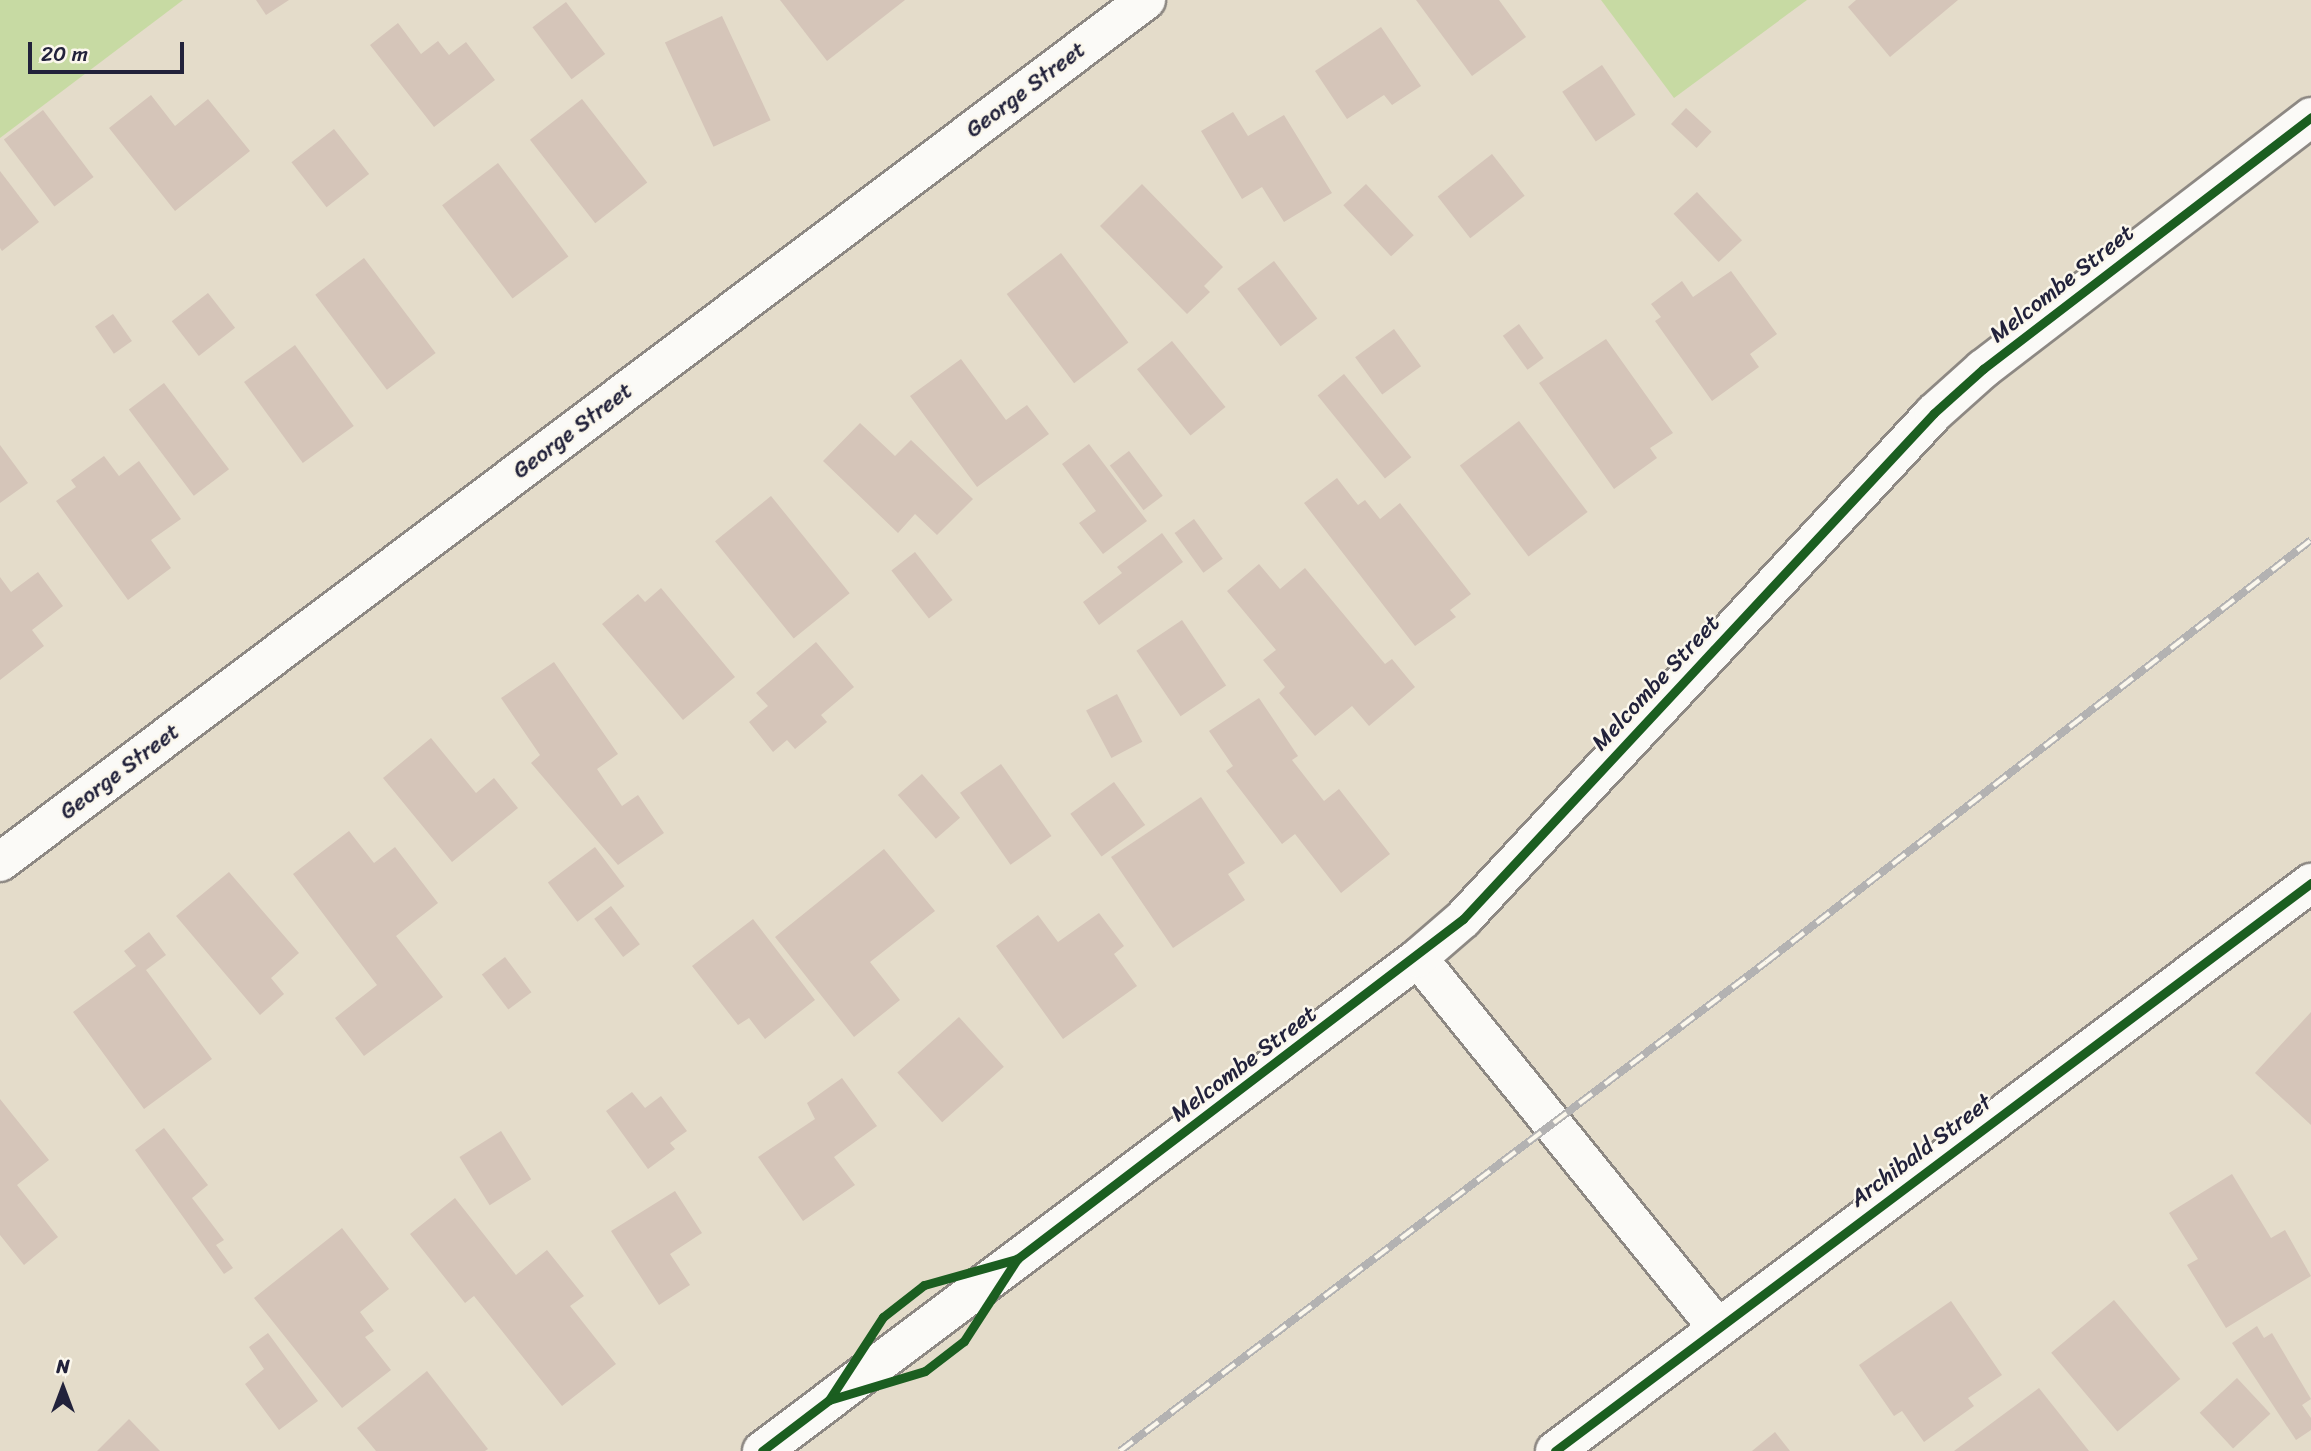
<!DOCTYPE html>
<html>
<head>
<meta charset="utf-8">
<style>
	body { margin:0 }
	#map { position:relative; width:2311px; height:1451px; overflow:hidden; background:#e4dcca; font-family:Sriracha,sans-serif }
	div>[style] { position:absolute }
	.green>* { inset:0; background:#c7daa3 }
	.building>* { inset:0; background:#d5c5b9; transform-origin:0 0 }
	.roads { filter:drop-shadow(2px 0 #8d8883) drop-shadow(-2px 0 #8d8883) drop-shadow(0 2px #8d8883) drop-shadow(0 -2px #8d8883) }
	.street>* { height:38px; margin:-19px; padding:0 19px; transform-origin:19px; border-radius:19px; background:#fbfaf7 }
	.highway>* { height:38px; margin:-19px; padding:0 19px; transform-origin:19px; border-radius:19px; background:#fbfaf7 }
	.rail>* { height:8px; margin-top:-4px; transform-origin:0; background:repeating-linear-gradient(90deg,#fbf7ec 0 16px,#b3b2b2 0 32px); box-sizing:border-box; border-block:2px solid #b3b2b2 }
	.cycleway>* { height:9px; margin:-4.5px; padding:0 4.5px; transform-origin:4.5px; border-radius:4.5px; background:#1b5e20 }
	span { translate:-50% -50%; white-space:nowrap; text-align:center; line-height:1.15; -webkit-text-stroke:5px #fbf7ec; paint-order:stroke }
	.street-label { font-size:23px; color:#22223b }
	.north { position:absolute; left:28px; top:1353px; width:70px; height:70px; -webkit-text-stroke:5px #fbf7ec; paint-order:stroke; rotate:0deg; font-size:19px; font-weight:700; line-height:28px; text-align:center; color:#22223b }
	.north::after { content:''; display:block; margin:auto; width:24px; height:32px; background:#22223b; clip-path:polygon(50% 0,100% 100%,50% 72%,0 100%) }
	.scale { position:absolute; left:28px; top:42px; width:156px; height:32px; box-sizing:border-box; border:4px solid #22223b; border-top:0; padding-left:9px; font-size:21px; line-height:24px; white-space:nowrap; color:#22223b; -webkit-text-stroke:5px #fbf7ec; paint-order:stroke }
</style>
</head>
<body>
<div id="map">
	<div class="green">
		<i style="clip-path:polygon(0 0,183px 0,0 138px)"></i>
		<i style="clip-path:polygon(1601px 0,1807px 0,1674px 98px)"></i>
	</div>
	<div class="building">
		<i style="clip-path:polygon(256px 0,289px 0,266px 15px)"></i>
		<i style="clip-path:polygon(780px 0,905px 0,827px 61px)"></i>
		<i style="clip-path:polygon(1416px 0,1499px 0,1526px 37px,1472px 76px)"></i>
		<i style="clip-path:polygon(1856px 0,1958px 0,1890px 57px,1848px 7px)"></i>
		<i style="left:566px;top:2px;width:65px;height:42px;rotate:53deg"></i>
		<i style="left:722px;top:16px;width:115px;height:63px;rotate:65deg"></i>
		<i style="clip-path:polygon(398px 23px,421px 54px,438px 41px,449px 55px,466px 42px,495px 80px,434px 127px,370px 45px)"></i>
		<i style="clip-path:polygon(1381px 27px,1421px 86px,1392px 105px,1384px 95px,1347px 119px,1315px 71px)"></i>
		<i style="left:1602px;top:65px;width:60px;height:48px;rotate:56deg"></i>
		<i style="clip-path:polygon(151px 95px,175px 126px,208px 99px,250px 151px,175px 211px,109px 128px)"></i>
		<i style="left:582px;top:99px;width:106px;height:66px;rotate:52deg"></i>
		<i style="left:1686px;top:108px;width:35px;height:22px;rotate:43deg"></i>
		<i style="left:43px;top:110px;width:84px;height:49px;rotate:53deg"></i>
		<i style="clip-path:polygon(1233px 112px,1248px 136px,1284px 115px,1332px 193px,1284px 222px,1262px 187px,1242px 199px,1201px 131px)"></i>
		<i style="left:334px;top:129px;width:57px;height:54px;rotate:52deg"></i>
		<i style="left:1492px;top:154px;width:53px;height:69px;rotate:52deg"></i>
		<i style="left:498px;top:163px;width:117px;height:70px;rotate:53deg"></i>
		<i style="clip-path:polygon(0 171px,39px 222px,2px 251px,0 248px)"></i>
		<i style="clip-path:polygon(1142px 184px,1223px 267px,1204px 286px,1210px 292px,1187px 314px,1100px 226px)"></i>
		<i style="left:1366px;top:184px;width:70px;height:31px;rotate:47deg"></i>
		<i style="left:1697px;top:192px;width:66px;height:32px;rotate:47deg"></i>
		<i style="left:1061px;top:253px;width:112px;height:68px;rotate:53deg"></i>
		<i style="left:364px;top:258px;width:119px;height:61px;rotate:53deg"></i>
		<i style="left:1274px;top:261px;width:72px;height:46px;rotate:53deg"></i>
		<i style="clip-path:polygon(1731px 271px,1777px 334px,1750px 354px,1759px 367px,1712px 401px,1655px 321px,1661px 317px,1651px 304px,1682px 281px,1693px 297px)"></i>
		<i style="left:208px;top:293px;width:44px;height:46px;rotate:52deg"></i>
		<i style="left:113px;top:314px;width:33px;height:22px;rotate:55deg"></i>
		<i style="left:1519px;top:324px;width:42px;height:20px;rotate:54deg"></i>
		<i style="left:1394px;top:329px;width:46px;height:48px;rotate:54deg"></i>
		<i style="clip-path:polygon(1606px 339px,1673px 433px,1650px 448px,1657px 458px,1614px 489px,1539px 383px)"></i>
		<i style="left:1172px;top:341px;width:85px;height:45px;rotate:51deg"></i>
		<i style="left:295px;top:345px;width:100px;height:63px;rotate:54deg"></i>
		<i style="clip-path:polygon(961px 359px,1006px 420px,1027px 405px,1049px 434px,977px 487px,910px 396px)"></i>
		<i style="left:1344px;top:374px;width:107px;height:34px;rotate:51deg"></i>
		<i style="left:164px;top:383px;width:108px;height:44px;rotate:53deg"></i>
		<i style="left:1519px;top:421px;width:114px;height:74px;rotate:53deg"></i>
		<i style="clip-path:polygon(860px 423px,895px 456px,911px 440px,973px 499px,937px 535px,915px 514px,898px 533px,823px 461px)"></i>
		<i style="clip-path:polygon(1089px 444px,1147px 521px,1103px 554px,1079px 523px,1096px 511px,1062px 464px)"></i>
		<i style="clip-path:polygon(0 445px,28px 483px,0 503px)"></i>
		<i style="left:1129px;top:451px;width:56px;height:24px;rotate:53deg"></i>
		<i style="clip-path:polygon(104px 456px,119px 476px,139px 461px,181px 519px,151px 540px,171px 568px,128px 600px,56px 501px,76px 487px,71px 480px)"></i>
		<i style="clip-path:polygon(1337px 478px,1358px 505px,1365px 500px,1380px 519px,1400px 503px,1471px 594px,1450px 610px,1456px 617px,1415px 646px,1304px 503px)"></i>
		<i style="left:771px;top:496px;width:125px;height:72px;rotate:51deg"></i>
		<i style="left:1194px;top:519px;width:49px;height:24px;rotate:54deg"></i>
		<i style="clip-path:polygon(1162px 533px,1183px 562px,1099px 625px,1083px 602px,1122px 573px,1117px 567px)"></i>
		<i style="left:915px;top:552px;width:61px;height:30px;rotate:52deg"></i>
		<i style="clip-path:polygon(1259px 564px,1280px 589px,1305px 568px,1385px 664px,1392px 659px,1415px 687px,1369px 726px,1352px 706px,1315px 736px,1279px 693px,1285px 687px,1263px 660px,1276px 650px,1227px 591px)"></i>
		<i style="clip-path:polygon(38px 572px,63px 606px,32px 630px,44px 646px,0 680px,0 577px,11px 592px)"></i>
		<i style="clip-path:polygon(661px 588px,735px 677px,683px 720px,602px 624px,638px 594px,645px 602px)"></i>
		<i style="left:1182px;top:620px;width:79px;height:55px;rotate:56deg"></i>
		<i style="clip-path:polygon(816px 642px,854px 687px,821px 715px,827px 722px,795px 749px,787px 740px,773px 752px,749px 722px,768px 706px,756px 693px)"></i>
		<i style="clip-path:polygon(554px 662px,618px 754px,597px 769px,622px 806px,638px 795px,664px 833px,618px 865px,531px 763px,540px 755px,501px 698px)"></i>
		<i style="left:1117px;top:694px;width:54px;height:35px;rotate:62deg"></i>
		<i style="clip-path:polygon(1259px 698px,1298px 756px,1292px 760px,1324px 801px,1339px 789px,1390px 854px,1341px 893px,1295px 834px,1282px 844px,1226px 771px,1233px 766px,1209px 731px)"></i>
		<i style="clip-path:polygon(431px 738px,476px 793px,494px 778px,518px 808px,452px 862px,383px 778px)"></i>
		<i style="left:1001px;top:764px;width:88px;height:50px;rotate:55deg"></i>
		<i style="left:922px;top:774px;width:58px;height:32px;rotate:49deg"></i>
		<i style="left:1114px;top:782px;width:53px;height:54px;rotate:54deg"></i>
		<i style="clip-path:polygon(1201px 797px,1245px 863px,1228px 874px,1245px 900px,1173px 948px,1111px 857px)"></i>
		<i style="clip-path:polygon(349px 831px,374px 863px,395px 847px,438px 903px,396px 936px,443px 997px,364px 1056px,335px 1018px,377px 985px,293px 874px)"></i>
		<i style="left:595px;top:847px;width:49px;height:59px;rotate:53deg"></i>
		<i style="clip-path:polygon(884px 849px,935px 911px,870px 962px,900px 1000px,854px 1037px,775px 937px)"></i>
		<i style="clip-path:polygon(229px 872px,299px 953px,271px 978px,284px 994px,260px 1015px,176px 916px)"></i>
		<i style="left:611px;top:906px;width:48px;height:21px;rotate:53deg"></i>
		<i style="clip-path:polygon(1099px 913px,1124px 946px,1114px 954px,1137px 986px,1063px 1039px,996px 946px,1038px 915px,1058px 942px)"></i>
		<i style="clip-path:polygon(753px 919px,815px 1000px,765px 1039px,749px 1018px,738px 1025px,692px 966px)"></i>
		<i style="clip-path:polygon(149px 932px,166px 955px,146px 970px,212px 1059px,144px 1109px,73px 1012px,136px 966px,124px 951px)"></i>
		<i style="left:505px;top:957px;width:44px;height:29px;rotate:53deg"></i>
		<i style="clip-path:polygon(2311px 1012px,2311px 1125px,2255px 1073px)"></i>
		<i style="left:959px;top:1017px;width:67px;height:83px;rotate:48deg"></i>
		<i style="clip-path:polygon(842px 1078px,877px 1126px,834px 1157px,855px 1185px,803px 1221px,758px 1157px,815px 1119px,807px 1103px)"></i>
		<i style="clip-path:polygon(632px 1092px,645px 1108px,661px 1096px,687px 1131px,670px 1143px,675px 1149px,648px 1169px,606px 1111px)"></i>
		<i style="clip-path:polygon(0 1099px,49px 1160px,17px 1185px,58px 1237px,24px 1265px,0 1235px)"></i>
		<i style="clip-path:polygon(164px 1128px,208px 1185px,192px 1198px,224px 1240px,216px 1245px,233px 1268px,224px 1274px,135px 1150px)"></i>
		<i style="left:501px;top:1131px;width:57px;height:49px;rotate:58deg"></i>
		<i style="clip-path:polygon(2232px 1174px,2271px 1238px,2285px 1230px,2311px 1276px,2226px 1328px,2187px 1265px,2198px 1259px,2169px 1213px)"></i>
		<i style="clip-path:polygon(675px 1191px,702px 1233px,670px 1254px,690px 1285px,659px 1305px,611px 1231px)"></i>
		<i style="clip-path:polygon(455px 1198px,516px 1275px,547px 1250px,584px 1296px,570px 1306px,616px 1364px,562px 1406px,474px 1296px,465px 1303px,410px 1234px)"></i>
		<i style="clip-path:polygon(342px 1228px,389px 1289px,360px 1312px,374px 1331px,365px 1337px,391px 1370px,342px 1408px,254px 1298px)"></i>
		<i style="left:2114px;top:1300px;width:103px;height:82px;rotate:50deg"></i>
		<i style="clip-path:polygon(1951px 1301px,2002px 1375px,1968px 1398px,1974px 1406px,1924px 1442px,1902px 1411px,1894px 1416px,1859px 1365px)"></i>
		<i style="clip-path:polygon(2257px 1326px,2264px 1338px,2272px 1333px,2311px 1399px,2302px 1405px,2311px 1418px,2311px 1430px,2296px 1440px,2232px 1343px)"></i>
		<i style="clip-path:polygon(268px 1333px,318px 1401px,279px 1430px,245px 1384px,264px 1369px,249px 1347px)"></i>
		<i style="clip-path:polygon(427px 1371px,488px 1449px,485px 1451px,376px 1451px,357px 1428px)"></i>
		<i style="left:2237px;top:1378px;width:49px;height:51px;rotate:47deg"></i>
		<i style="clip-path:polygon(2039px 1388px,2089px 1451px,1954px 1451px)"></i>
		<i style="clip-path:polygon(129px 1419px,160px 1451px,97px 1451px)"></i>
		<i style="clip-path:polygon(1775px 1432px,1790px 1451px,1752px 1451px)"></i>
	</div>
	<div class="roads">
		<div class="street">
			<i style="left:0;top:862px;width:1434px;rotate:-36.95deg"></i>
			<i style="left:1418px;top:958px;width:476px;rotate:51deg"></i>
			<i style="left:762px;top:1451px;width:821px;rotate:-36.93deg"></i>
			<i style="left:1418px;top:958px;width:60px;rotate:-40.9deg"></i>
			<i style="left:1463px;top:919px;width:691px;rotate:-47.05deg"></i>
			<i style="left:1934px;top:413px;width:66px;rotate:-41.9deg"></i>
			<i style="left:1983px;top:369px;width:414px;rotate:-37.5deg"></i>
		</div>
		<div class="highway">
			<i style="left:1555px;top:1451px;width:946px;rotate:-36.92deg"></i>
		</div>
	</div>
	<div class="rail">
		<i style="left:1120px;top:1451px;width:810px;rotate:-37.12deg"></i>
		<i style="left:1766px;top:962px;width:689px;rotate:-37.75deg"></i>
	</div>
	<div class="cycleway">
		<i style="left:829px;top:1400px;width:99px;rotate:-57deg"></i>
		<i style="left:883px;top:1317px;width:52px;rotate:-38deg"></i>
		<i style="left:924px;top:1285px;width:97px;rotate:-15.6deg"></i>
		<i style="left:762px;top:1451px;width:84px;rotate:-37.3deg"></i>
		<i style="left:829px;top:1400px;width:100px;rotate:-16.8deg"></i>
		<i style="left:925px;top:1371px;width:49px;rotate:-37.6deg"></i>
		<i style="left:964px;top:1341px;width:98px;rotate:-57.1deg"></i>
		<i style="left:1017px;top:1259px;width:561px;rotate:-37.32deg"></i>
		<i style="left:1463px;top:919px;width:691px;rotate:-47.05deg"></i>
		<i style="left:1934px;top:413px;width:66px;rotate:-41.9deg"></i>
		<i style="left:1983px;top:369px;width:414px;rotate:-37.5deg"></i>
		<i style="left:1555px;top:1451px;width:946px;rotate:-36.92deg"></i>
	</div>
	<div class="street-label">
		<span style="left:1026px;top:90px;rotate:-37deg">George Street</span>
		<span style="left:2062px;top:284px;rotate:-38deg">Melcombe Street</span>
		<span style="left:573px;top:431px;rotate:-37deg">George Street</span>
		<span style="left:1656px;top:683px;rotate:-47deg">Melcombe Street</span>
		<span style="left:120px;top:772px;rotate:-37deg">George Street</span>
		<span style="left:1244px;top:1064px;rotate:-37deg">Melcombe Street</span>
		<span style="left:1921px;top:1151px;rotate:-37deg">Archibald Street</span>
	</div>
	<div class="north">N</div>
	<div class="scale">20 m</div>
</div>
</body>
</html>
